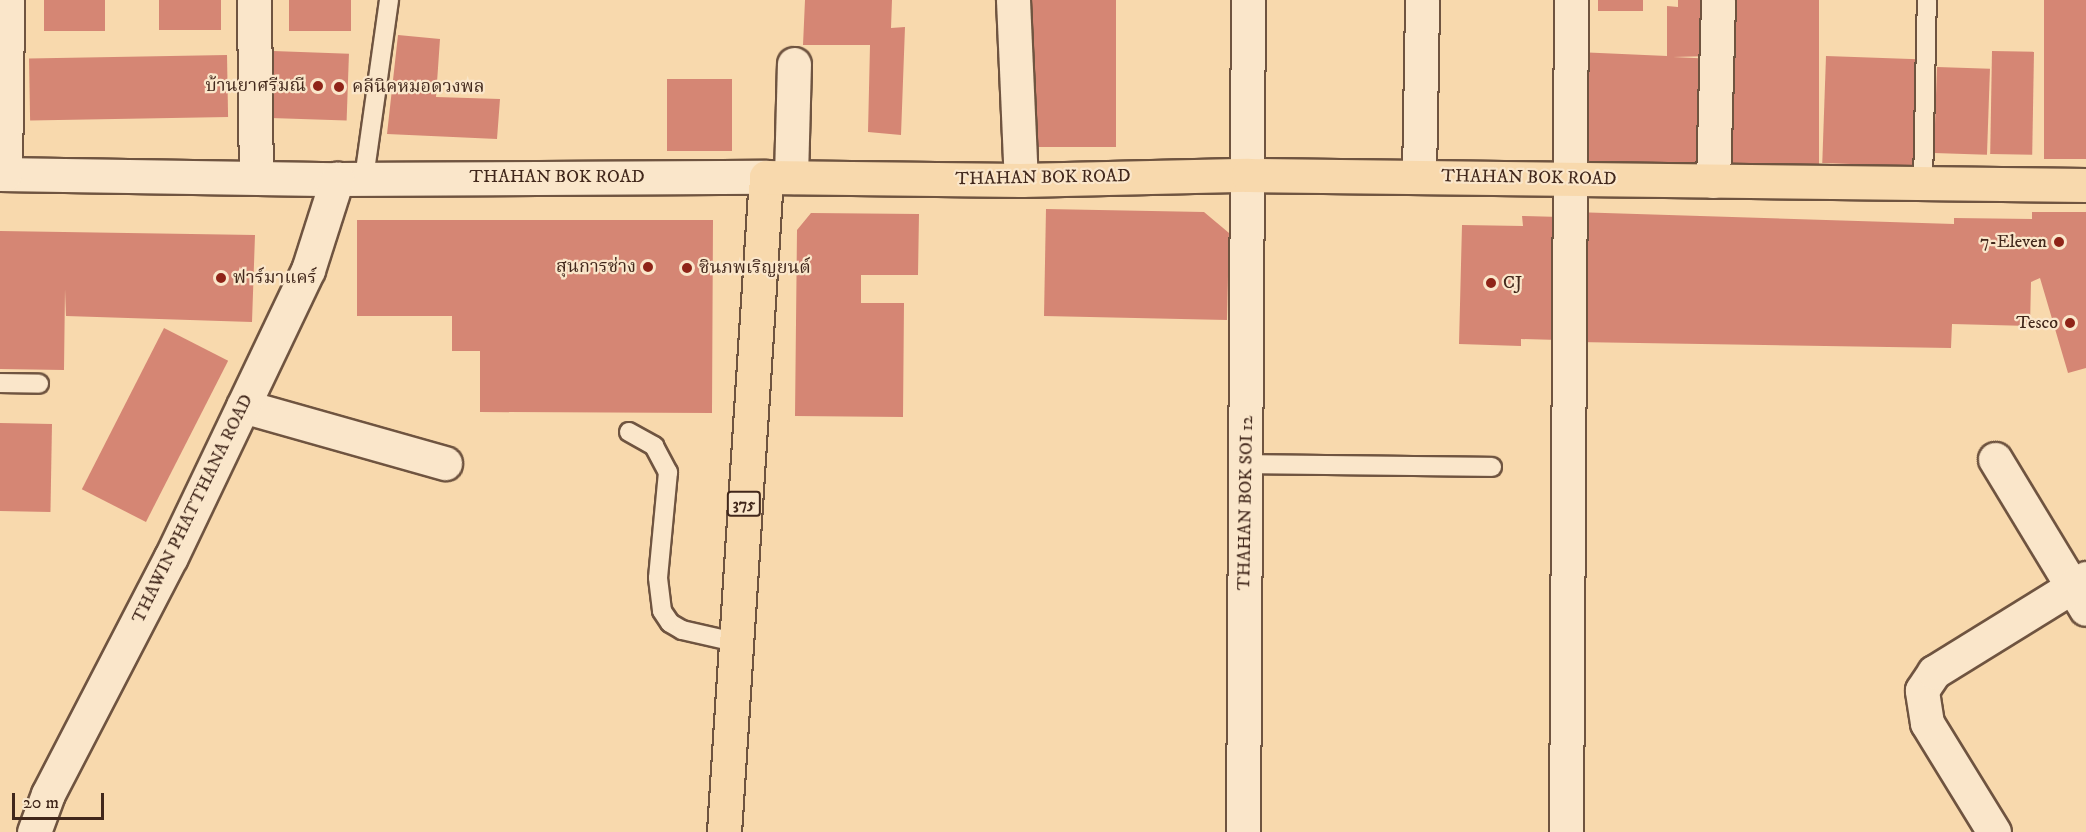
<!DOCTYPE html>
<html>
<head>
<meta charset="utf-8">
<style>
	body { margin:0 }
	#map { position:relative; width:2086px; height:832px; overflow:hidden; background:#f8d9ad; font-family:"IM FELL DW Pica","Noto Serif Thai",serif }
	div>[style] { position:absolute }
	.building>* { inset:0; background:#d58674; transform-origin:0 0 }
	.roads { filter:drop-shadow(2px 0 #6f5440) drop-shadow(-2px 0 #6f5440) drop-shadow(0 2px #6f5440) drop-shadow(0 -2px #6f5440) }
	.lane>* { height:18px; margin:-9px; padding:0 9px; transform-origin:9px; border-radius:9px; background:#fae6ca }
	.street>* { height:33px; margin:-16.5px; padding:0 16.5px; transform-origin:16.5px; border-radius:16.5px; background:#fae6ca }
	.secondary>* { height:33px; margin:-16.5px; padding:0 16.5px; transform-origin:16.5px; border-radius:16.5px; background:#fae6ca }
	.primary>* { height:33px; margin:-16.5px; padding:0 16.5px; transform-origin:16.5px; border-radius:16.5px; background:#f8d9ad }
	.dots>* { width:16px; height:16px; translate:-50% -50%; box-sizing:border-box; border:3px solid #fae6ca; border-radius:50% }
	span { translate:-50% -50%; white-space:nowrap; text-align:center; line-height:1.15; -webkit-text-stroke:4.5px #fae6ca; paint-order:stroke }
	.shield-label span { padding:2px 4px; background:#fae6ca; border:2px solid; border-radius:4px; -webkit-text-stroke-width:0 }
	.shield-label { font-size:16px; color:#41271b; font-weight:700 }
	.poi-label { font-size:18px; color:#41271b }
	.right { translate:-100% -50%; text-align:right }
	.left { translate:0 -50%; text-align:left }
	.street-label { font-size:18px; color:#41271b }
	.scale { position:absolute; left:12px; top:793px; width:92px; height:27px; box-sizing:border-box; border:3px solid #41271b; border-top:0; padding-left:8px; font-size:18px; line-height:21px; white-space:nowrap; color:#41271b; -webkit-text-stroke:4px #fae6ca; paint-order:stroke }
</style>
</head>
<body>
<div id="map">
	<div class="building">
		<i style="left:44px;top:0;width:61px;height:31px"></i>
		<i style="left:159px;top:0;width:62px;height:30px"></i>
		<i style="left:289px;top:0;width:62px;height:31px"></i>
		<i style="clip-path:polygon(805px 0,892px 0,891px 28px,905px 27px,901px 135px,868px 132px,870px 45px,803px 45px)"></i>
		<i style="left:1022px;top:0;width:94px;height:147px"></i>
		<i style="left:1598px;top:0;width:45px;height:11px"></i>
		<i style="clip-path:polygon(1678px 0,1712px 0,1711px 56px,1673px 57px,1715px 59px,1709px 169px,1571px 163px,1577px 52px,1667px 56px,1667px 6px,1678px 7px)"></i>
		<i style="left:1730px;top:0;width:89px;height:169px"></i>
		<i style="left:2044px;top:0;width:42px;height:159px"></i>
		<i style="clip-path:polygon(398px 35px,440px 39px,436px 97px,500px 99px,497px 139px,387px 134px)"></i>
		<i style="left:273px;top:51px;width:76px;height:67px;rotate:2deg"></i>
		<i style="left:1992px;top:51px;width:42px;height:103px;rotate:1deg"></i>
		<i style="left:227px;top:55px;width:62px;height:198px;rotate:89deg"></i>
		<i style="left:1826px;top:56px;width:92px;height:107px;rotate:2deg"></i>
		<i style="left:1937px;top:67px;width:53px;height:86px;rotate:2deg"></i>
		<i style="left:667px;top:79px;width:65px;height:72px"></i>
		<i style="clip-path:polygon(1046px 209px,1204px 212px,1229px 233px,1227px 320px,1044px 316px)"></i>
		<i style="clip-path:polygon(1573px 212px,1954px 224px,1954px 218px,2032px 219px,2032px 212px,2086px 212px,2086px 368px,2068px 373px,2040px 278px,2031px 282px,2030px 326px,1952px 324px,1951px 348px,1576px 342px)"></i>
		<i style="clip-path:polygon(811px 213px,919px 214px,918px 275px,861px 275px,861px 303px,904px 303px,903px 417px,795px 416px,797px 230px)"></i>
		<i style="clip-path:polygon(1522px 216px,1561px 217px,1559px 340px,1521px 339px,1521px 346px,1459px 344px,1462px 225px,1523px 226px)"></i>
		<i style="clip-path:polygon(357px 220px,713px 220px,712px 413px,480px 412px,480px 351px,452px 351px,452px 316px,357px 316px)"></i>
		<i style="clip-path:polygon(0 231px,255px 235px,252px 322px,66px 316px,65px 289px,64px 370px,0 369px)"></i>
		<i style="left:164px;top:328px;width:72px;height:181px;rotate:27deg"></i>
		<i style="left:0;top:423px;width:52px;height:88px;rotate:1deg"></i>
	</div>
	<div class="roads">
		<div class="lane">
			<i style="left:364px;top:178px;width:180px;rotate:-82deg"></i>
			<i style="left:1923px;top:184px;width:184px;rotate:-88.8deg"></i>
			<i style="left:0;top:383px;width:39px;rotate:1deg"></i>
			<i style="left:629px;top:432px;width:29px;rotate:29deg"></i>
			<i style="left:654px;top:446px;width:30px;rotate:62deg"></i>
			<i style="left:668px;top:472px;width:106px;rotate:95.4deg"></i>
			<i style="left:658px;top:578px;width:33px;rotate:83deg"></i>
			<i style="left:662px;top:611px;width:14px;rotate:56deg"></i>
			<i style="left:670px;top:623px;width:14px;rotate:30deg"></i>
			<i style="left:682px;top:630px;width:54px;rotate:12.8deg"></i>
			<i style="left:1247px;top:464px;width:245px;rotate:0.7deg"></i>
		</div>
		<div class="street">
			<i style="left:254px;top:0;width:177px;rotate:89.4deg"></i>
			<i style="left:1013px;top:0;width:180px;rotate:87.5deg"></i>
			<i style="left:0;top:174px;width:337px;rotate:0.9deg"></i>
			<i style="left:337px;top:179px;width:429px;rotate:-0.3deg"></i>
			<i style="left:5px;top:174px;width:174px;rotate:-89.3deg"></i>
			<i style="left:791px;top:177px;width:113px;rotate:-88.5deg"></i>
			<i style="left:1419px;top:177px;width:177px;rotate:-89deg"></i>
			<i style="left:1713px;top:181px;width:181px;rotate:-88.4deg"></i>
			<i style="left:243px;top:406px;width:210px;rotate:15.8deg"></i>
			<i style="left:1995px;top:459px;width:175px;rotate:58.8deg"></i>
			<i style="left:1243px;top:832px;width:832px;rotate:-89.66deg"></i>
			<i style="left:1566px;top:832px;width:832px;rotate:-89.66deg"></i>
			<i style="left:1994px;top:832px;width:128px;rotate:-121.6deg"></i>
			<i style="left:1927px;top:723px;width:33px;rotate:-99deg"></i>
			<i style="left:1922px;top:690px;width:22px;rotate:-56deg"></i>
			<i style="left:1934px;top:672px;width:179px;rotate:-31.7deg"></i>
		</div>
		<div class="secondary">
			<i style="left:34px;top:832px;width:40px;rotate:-69.8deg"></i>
			<i style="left:48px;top:794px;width:267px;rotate:-62.6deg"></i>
			<i style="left:171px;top:557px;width:318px;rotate:-64.5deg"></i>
			<i style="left:308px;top:270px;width:96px;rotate:-72.3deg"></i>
		</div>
		<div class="primary">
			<i style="left:724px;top:832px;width:656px;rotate:-86.33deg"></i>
			<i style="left:766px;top:177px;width:255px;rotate:0.7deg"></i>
			<i style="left:1021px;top:180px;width:227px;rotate:-1.3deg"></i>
			<i style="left:1248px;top:175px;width:838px;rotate:0.68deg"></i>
		</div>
	</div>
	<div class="dots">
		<i style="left:318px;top:86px;background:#8f2418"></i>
		<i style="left:339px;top:87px;background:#8f2418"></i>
		<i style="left:2059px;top:242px;background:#8f2418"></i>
		<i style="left:648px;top:267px;background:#8f2418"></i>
		<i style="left:687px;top:268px;background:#8f2418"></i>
		<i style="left:221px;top:278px;background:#8f2418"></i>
		<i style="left:1491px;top:283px;background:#8f2418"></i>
		<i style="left:2070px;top:323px;background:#8f2418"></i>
	</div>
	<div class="shield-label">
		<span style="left:744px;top:504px">375</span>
	</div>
	<div class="poi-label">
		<span class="right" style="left:306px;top:86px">บ้านยาศรีมณี</span>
		<span class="left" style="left:352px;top:87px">คลีนิคหมอดวงพล</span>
		<span class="right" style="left:2047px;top:242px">7-Eleven</span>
		<span class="right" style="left:636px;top:267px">สุนการช่าง</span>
		<span class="left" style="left:699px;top:268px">ชินภพเริญยนต์</span>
		<span class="left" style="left:233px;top:278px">ฟาร์มาแคร์</span>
		<span class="left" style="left:1503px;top:283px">CJ</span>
		<span class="right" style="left:2058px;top:323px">Tesco</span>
	</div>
	<div class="street-label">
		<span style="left:557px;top:177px">THAHAN BOK ROAD</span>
		<span style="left:1043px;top:178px;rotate:-1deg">THAHAN BOK ROAD</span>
		<span style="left:1529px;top:178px;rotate:1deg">THAHAN BOK ROAD</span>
		<span style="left:1246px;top:503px;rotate:-89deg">THAHAN BOK SOI 12</span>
		<span style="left:193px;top:509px;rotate:-64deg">THAWIN PHATTHANA ROAD</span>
	</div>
	<div class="scale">20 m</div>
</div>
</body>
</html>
